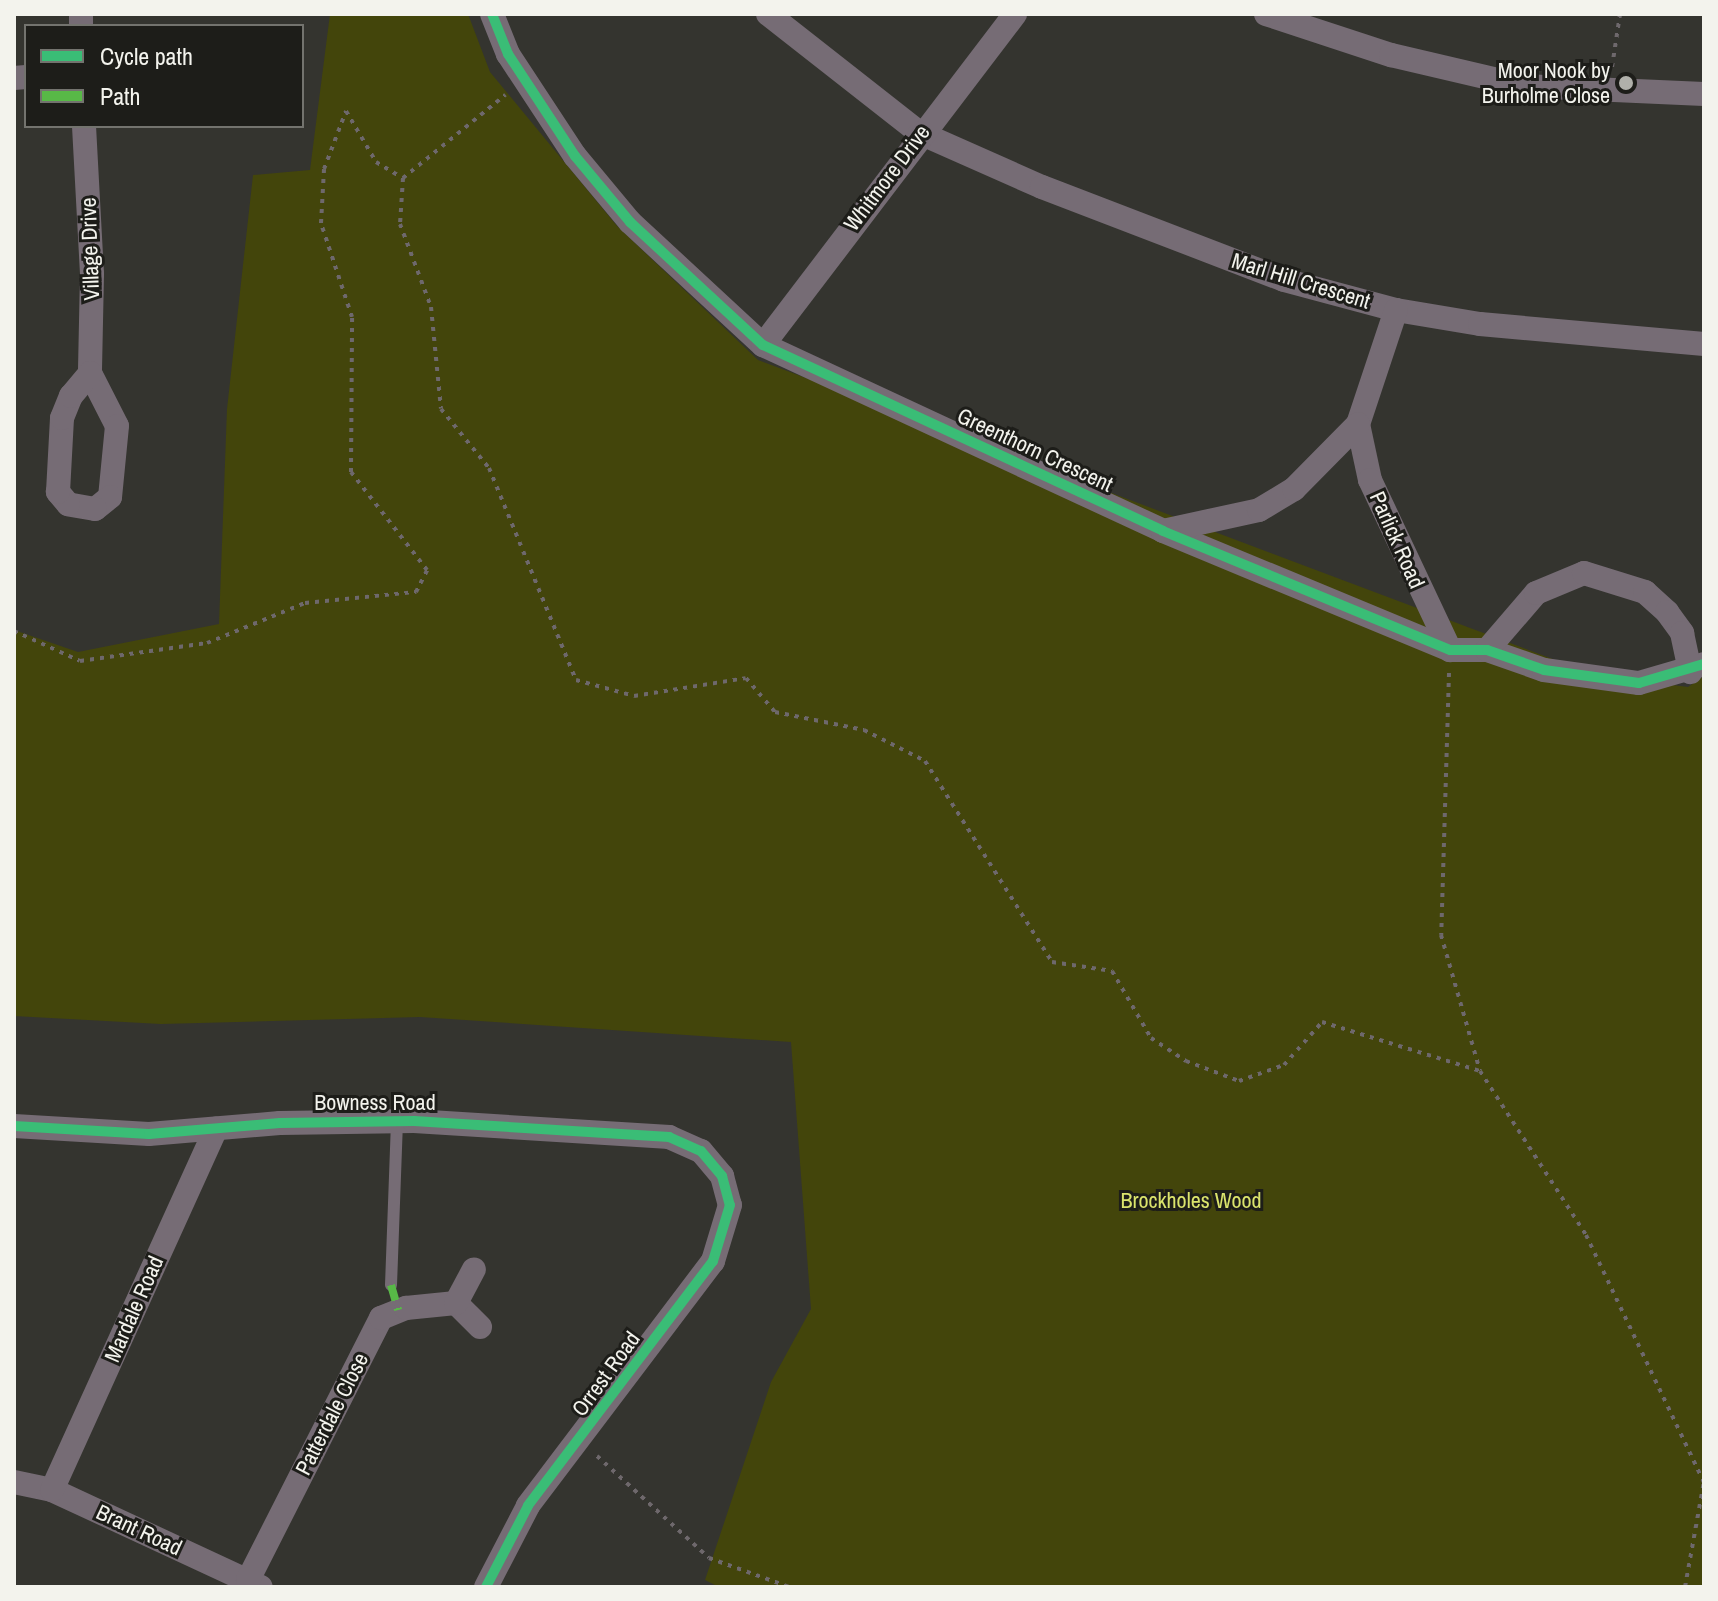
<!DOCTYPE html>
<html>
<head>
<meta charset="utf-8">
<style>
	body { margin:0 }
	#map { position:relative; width:1718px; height:1601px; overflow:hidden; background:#34342f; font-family:"Archivo Narrow",sans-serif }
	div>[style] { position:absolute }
	.green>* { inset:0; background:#43450b }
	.path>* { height:4px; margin-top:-2px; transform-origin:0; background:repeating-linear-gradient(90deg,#6e686c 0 4px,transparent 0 10px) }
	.lane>* { height:12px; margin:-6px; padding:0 6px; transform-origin:6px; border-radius:6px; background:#766c75 }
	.street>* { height:24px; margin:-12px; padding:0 12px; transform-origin:12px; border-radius:12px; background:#766c75 }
	.quiet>* { height:8px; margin-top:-4px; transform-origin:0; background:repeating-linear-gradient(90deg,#58b947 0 16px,transparent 0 24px) }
	.cycleway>* { height:10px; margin:-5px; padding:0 5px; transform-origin:5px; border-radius:5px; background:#3abd76 }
	.dots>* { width:22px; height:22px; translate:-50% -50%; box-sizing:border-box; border:4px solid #1d1d19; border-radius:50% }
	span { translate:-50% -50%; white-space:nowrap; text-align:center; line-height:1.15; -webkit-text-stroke:6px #1d1d19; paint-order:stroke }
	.poi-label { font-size:22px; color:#f3f3ed }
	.right { translate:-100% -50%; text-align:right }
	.street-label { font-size:22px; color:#f3f3ed }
	.park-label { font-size:22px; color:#dbe46c }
	.frame { position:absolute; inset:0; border:16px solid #f3f3ed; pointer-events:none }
	.legend { position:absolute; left:24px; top:24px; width:280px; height:104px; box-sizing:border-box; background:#1d1d19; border:2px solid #73736e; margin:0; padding:10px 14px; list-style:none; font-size:24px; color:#f3f3ed }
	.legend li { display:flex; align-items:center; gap:16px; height:40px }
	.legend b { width:40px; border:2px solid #73736e }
</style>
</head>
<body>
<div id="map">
	<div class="green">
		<i style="clip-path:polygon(330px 14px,468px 14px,490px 72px,617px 226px,758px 360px,1595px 675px,1688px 687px,1704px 676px,1704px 1587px,719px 1587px,705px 1580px,771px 1382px,811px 1309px,791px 1042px,420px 1017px,161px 1024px,14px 1016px,14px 630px,78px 652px,219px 624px,227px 409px,253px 175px,310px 170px)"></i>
	</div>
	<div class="path">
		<i style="left:1612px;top:67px;width:54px;rotate:-81.4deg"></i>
		<i style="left:403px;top:178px;width:46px;rotate:93.7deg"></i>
		<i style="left:400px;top:224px;width:89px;rotate:69.5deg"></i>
		<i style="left:431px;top:307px;width:102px;rotate:84.4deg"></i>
		<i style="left:441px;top:409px;width:76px;rotate:50.9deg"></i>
		<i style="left:489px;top:468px;width:229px;rotate:67.7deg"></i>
		<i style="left:576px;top:680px;width:60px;rotate:15.4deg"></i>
		<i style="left:634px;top:696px;width:113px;rotate:-9.1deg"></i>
		<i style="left:746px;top:678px;width:45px;rotate:49.5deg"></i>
		<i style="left:775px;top:712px;width:91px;rotate:11.4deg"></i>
		<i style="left:864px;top:730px;width:68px;rotate:26.9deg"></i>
		<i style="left:925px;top:761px;width:238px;rotate:57.7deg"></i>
		<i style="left:1052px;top:962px;width:61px;rotate:8.5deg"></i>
		<i style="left:1112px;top:971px;width:78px;rotate:59.8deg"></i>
		<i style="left:1151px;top:1038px;width:42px;rotate:33.3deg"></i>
		<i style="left:1186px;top:1061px;width:57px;rotate:20.7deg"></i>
		<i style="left:1239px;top:1081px;width:48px;rotate:-19.6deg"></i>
		<i style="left:1284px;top:1065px;width:57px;rotate:-48.5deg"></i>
		<i style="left:1322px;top:1022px;width:165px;rotate:17.2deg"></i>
		<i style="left:14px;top:631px;width:72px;rotate:24.4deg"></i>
		<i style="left:80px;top:661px;width:128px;rotate:-8.1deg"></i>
		<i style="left:207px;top:643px;width:106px;rotate:-22.2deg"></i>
		<i style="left:305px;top:603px;width:112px;rotate:-5.7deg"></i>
		<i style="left:416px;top:592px;width:25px;rotate:-63deg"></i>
		<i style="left:427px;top:570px;width:124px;rotate:-127.8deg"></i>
		<i style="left:351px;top:472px;width:155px;rotate:-89.6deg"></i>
		<i style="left:352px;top:317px;width:99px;rotate:-108.3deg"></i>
		<i style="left:321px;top:223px;width:54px;rotate:-86.8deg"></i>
		<i style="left:324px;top:169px;width:62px;rotate:-69.2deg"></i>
		<i style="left:346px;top:111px;width:59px;rotate:59.5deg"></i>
		<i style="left:376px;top:162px;width:31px;rotate:31deg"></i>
		<i style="left:403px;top:178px;width:132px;rotate:-39.1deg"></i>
		<i style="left:1449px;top:673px;width:262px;rotate:91.7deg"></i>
		<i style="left:1441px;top:935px;width:141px;rotate:74deg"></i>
		<i style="left:1480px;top:1071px;width:195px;rotate:57.1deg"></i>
		<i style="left:1586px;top:1235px;width:274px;rotate:64.5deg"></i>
		<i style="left:597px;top:1456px;width:151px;rotate:42.3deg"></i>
		<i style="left:709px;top:1558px;width:85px;rotate:19.9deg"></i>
		<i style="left:1685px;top:1587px;width:108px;rotate:-79.8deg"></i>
	</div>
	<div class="lane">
		<i style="left:391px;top:1285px;width:164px;rotate:-87.9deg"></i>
	</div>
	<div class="street">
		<i style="left:492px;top:14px;width:43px;rotate:68.2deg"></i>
		<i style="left:508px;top:54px;width:122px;rotate:56.7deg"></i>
		<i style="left:575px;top:156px;width:86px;rotate:50.2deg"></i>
		<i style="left:630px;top:222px;width:181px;rotate:42.8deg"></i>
		<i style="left:763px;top:345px;width:441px;rotate:24.9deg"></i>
		<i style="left:1163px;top:531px;width:311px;rotate:22.5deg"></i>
		<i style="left:1450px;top:650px;width:37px"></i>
		<i style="left:1487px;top:650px;width:60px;rotate:19.3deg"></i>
		<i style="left:1544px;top:670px;width:96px;rotate:7.8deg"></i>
		<i style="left:1639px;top:683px;width:68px;rotate:-16.3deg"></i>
		<i style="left:768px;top:14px;width:193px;rotate:38.1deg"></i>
		<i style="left:920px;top:133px;width:133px;rotate:23.9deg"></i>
		<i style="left:1042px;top:187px;width:259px;rotate:21deg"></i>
		<i style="left:1284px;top:280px;width:116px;rotate:15deg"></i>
		<i style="left:1396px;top:310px;width:85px;rotate:9.5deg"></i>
		<i style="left:1480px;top:324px;width:225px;rotate:5.1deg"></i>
		<i style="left:1266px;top:14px;width:132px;rotate:18.2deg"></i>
		<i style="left:1391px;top:55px;width:136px;rotate:13.2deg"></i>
		<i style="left:1523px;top:86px;width:181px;rotate:2.5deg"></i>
		<i style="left:81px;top:26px;width:12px;rotate:-90deg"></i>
		<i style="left:14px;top:78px;width:12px;rotate:-5deg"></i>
		<i style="left:84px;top:126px;width:148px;rotate:86.9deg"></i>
		<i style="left:92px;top:274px;width:99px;rotate:91.2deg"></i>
		<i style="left:90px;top:373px;width:59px;rotate:63deg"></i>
		<i style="left:117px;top:426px;width:71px;rotate:95.6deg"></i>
		<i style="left:110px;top:497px;width:19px;rotate:141deg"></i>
		<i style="left:95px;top:509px;width:27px;rotate:-170deg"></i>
		<i style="left:68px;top:504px;width:16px;rotate:-130deg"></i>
		<i style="left:58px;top:492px;width:74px;rotate:-86.9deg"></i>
		<i style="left:62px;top:418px;width:24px;rotate:-68deg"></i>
		<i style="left:71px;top:396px;width:30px;rotate:-50deg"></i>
		<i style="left:1396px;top:310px;width:120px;rotate:108.4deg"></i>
		<i style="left:1358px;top:424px;width:57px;rotate:77.9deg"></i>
		<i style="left:1370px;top:480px;width:188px;rotate:64.8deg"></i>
		<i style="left:763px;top:345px;width:416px;rotate:-52.7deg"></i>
		<i style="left:1163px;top:531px;width:98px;rotate:-12.3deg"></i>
		<i style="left:1259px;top:510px;width:41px;rotate:-31deg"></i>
		<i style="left:1294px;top:489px;width:91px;rotate:-45.4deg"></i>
		<i style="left:1487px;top:650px;width:75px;rotate:-49.3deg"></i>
		<i style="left:1536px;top:593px;width:52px;rotate:-22.6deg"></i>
		<i style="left:1584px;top:573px;width:64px;rotate:17.3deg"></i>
		<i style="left:1645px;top:592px;width:30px;rotate:42deg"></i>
		<i style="left:1667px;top:612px;width:26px;rotate:54deg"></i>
		<i style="left:1682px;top:633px;width:40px;rotate:78deg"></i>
		<i style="left:14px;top:1126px;width:135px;rotate:3.4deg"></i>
		<i style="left:149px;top:1134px;width:131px;rotate:-4.8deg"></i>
		<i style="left:280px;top:1123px;width:134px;rotate:-0.9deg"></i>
		<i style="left:414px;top:1121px;width:256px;rotate:3.6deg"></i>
		<i style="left:669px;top:1137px;width:35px;rotate:24deg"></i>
		<i style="left:701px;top:1151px;width:33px;rotate:50deg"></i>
		<i style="left:722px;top:1176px;width:30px;rotate:75deg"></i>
		<i style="left:730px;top:1205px;width:59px;rotate:106.9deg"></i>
		<i style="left:713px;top:1261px;width:307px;rotate:127.1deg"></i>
		<i style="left:528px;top:1506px;width:91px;rotate:117.4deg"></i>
		<i style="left:456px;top:1303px;width:34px;rotate:45deg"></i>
		<i style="left:14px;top:1482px;width:39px;rotate:12deg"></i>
		<i style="left:52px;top:1490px;width:230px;rotate:24.9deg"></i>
		<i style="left:52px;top:1490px;width:397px;rotate:-65.6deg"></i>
		<i style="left:248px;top:1580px;width:294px;rotate:-63.1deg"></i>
		<i style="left:381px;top:1318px;width:27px;rotate:-22deg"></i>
		<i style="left:406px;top:1308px;width:50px;rotate:-5.7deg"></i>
		<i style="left:456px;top:1303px;width:38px;rotate:-62deg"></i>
	</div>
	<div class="quiet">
		<i style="left:391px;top:1285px;width:26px;rotate:74deg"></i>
	</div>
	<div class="cycleway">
		<i style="left:492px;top:14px;width:43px;rotate:68.2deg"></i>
		<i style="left:508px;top:54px;width:122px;rotate:56.7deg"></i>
		<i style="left:575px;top:156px;width:86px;rotate:50.2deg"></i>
		<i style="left:630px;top:222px;width:181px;rotate:42.8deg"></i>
		<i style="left:763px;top:345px;width:441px;rotate:24.9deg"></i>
		<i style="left:1163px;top:531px;width:311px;rotate:22.5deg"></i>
		<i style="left:1450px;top:650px;width:37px"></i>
		<i style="left:1487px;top:650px;width:60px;rotate:19.3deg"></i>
		<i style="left:1544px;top:670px;width:96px;rotate:7.8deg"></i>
		<i style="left:1639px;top:683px;width:68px;rotate:-16.3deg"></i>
		<i style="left:14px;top:1126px;width:135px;rotate:3.4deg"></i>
		<i style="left:149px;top:1134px;width:131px;rotate:-4.8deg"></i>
		<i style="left:280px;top:1123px;width:134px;rotate:-0.9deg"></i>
		<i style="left:414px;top:1121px;width:256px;rotate:3.6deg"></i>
		<i style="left:669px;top:1137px;width:35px;rotate:24deg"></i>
		<i style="left:701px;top:1151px;width:33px;rotate:50deg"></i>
		<i style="left:722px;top:1176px;width:30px;rotate:75deg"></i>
		<i style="left:730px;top:1205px;width:59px;rotate:106.9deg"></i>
		<i style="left:713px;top:1261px;width:307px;rotate:127.1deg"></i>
		<i style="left:528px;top:1506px;width:91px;rotate:117.4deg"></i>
	</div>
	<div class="dots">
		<i style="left:1626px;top:83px;background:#b0b0aa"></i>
	</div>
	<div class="poi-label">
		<span class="right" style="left:1610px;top:83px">Moor Nook by<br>Burholme Close</span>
	</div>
	<div class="street-label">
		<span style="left:887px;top:178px;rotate:-53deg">Whitmore Drive</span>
		<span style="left:90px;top:249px;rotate:-92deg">Village Drive</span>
		<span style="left:1301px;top:281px;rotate:17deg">Marl Hill Crescent</span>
		<span style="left:1035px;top:450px;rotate:25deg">Greenthorn Crescent</span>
		<span style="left:1397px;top:540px;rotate:66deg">Parlick Road</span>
		<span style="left:375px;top:1103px">Bowness Road</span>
		<span style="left:134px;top:1309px;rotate:-66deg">Mardale Road</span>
		<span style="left:606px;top:1374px;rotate:-54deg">Orrest Road</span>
		<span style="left:332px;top:1414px;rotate:-63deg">Patterdale Close</span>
		<span style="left:139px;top:1530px;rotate:25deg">Brant Road</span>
	</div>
	<div class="park-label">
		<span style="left:1191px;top:1201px">Brockholes Wood</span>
	</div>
	<div class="frame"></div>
	<ul class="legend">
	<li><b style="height:10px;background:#3abd76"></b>Cycle path</li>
	<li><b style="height:10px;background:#58b947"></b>Path</li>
	</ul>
</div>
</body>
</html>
